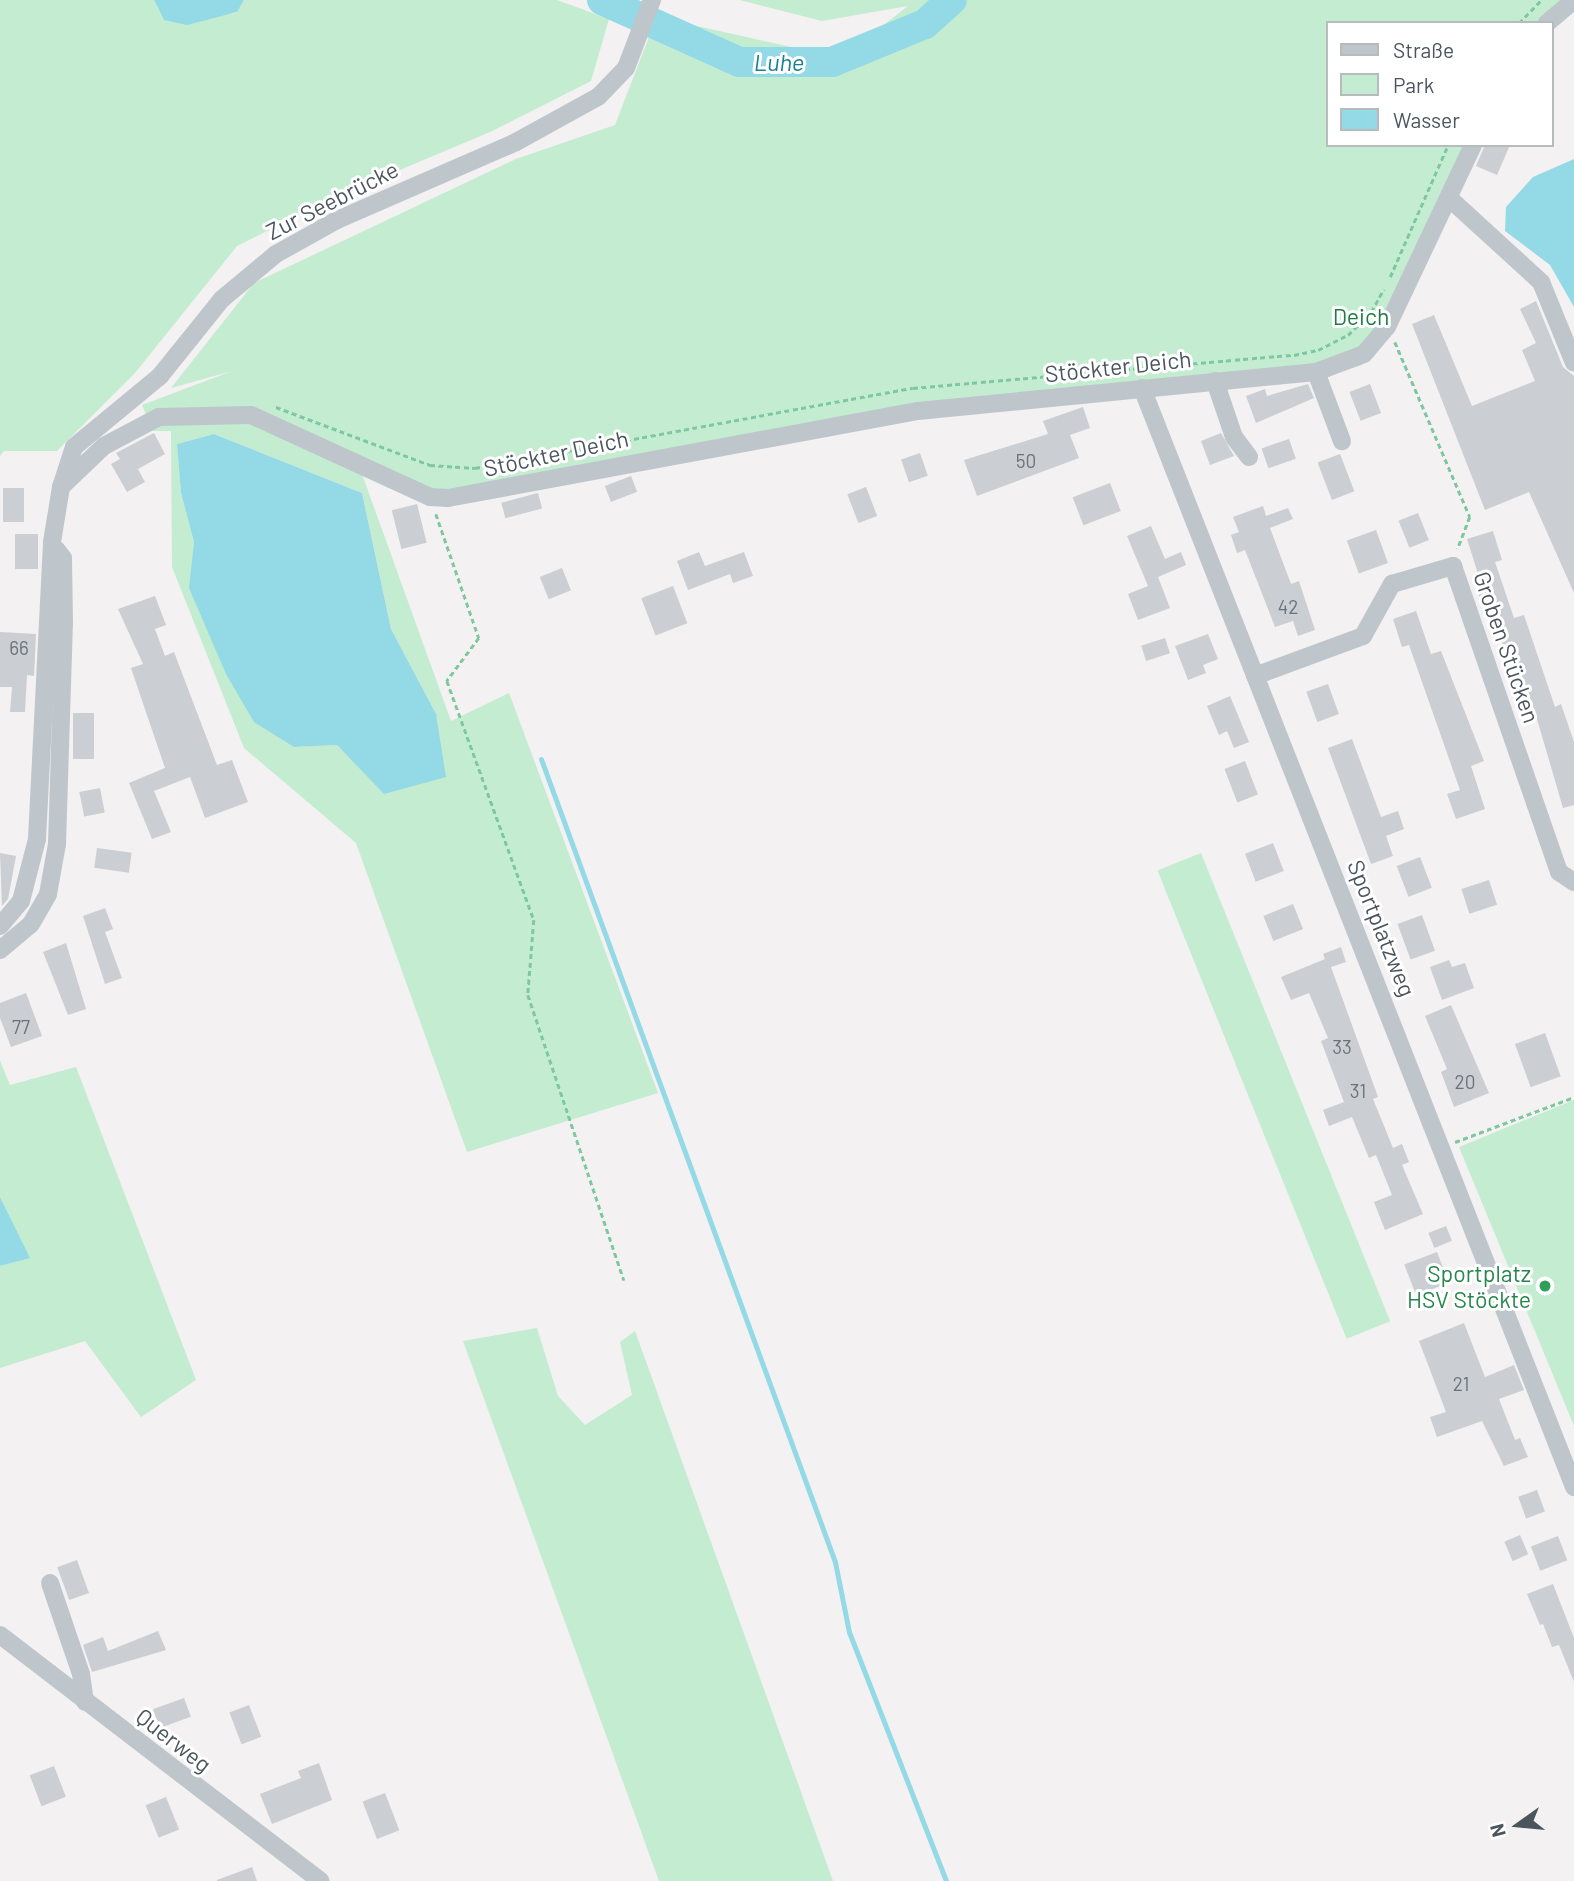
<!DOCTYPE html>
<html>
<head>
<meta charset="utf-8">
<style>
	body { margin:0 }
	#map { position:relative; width:1574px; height:1881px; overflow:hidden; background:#f3f1f1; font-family:Barlow,sans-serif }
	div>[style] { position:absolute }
	.green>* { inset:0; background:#c3ecd1; transform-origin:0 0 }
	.water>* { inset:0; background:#94d9e6 }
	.stream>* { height:5px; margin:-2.5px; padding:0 2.5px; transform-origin:2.5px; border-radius:2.5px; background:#94d9e6 }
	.river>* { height:30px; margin:-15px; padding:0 15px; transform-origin:15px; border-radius:15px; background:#94d9e6 }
	.building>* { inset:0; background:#cbced3; transform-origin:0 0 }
	.path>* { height:2.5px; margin-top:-1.25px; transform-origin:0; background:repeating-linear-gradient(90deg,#7ec89f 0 5px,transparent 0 8.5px) }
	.minor>* { height:18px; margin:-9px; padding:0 9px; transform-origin:9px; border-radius:9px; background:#bec6cc }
	.dots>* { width:19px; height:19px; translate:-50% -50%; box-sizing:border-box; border:4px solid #fff; border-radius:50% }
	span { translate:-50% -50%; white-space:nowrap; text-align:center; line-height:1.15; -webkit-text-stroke:6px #fff; paint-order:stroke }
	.number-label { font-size:19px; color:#6a737a }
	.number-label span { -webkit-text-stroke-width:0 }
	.street-label { font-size:23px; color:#4a555d }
	.park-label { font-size:23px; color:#1f7a47 }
	.leisure-label { font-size:23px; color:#27864d }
	.right { translate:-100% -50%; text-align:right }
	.water-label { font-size:24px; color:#168194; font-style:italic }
	.legend { position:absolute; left:1326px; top:21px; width:228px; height:126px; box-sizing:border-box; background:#fff; border:2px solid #b7bbbe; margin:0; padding:9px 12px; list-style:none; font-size:21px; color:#4a555d }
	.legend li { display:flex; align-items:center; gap:14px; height:35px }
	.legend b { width:35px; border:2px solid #b7bbbe }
	.north { position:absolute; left:1483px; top:1790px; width:70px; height:70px; -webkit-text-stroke:5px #fff; paint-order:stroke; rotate:255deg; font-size:19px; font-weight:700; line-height:28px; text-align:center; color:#4a555d }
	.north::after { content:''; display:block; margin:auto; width:24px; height:32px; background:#4a555d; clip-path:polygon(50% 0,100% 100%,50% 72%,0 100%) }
</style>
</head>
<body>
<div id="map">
	<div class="green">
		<i style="clip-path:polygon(0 0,154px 0,164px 20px,236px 13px,244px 0,557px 0,609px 19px,591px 81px,490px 132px,331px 199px,237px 246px,135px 373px,57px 451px,4px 451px,0 456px)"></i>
		<i style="clip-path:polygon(evenodd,740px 0,1574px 0,1551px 23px,1327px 23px,1327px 145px,1477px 145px,1391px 336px,1362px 365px,1329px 375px,935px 415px,441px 504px,362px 474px,451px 721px,509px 693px,658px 1093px,467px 1152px,356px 843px,244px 748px,172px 567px,171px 431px,153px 431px,142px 405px,232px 371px,171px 388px,254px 283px,516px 159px,615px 125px,654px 24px,661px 18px,841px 58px,908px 6px,822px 21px,740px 0,214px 434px,362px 493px,391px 629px,436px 714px,384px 793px,337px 745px,294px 747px,205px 622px,190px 588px,194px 542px,181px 493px,177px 444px,214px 434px)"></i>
		<i style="left:1201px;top:853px;width:505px;height:47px;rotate:68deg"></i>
		<i style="clip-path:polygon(0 1061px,10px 1085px,76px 1067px,196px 1380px,141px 1417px,85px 1341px,0 1368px,0 1266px,29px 1258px,0 1197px)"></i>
		<i style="clip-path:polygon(1574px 1100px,1574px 1426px,1459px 1147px)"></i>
		<i style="clip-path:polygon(537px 1328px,558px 1396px,585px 1425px,632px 1395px,620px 1342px,635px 1331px,833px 1881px,659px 1881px,463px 1341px)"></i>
	</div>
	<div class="water">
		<i style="clip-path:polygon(154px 0,244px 0,237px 12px,187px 25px,164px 20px)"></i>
		<i style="clip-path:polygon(1574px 159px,1574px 307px,1550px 265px,1505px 231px,1506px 207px,1533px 177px)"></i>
		<i style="clip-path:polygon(214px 434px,362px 493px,391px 629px,436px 714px,446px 777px,384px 794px,337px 745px,294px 747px,254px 722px,226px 674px,189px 588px,194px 542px,181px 493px,177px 444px)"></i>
		<i style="clip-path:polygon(0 1197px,30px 1258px,0 1266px)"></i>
	</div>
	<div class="stream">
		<i style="left:541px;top:759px;width:855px;rotate:69.89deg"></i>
		<i style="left:835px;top:1562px;width:71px;rotate:78.7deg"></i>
		<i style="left:849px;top:1632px;width:267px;rotate:68.7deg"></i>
	</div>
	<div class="river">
		<i style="left:602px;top:0;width:150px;rotate:24.3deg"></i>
		<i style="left:739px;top:62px;width:93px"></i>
		<i style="left:832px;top:62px;width:100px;rotate:-22.2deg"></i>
		<i style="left:925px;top:24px;width:36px;rotate:-42deg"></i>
	</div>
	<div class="building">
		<i style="clip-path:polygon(1485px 145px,1510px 145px,1497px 175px,1476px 166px)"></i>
		<i style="clip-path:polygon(1536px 301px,1563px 367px,1574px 376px,1574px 593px,1529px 492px,1485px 510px,1412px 324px,1434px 315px,1472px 406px,1535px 381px,1522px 350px,1536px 343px,1520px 309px)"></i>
		<i style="clip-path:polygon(1308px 384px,1314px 398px,1256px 423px,1246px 396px,1265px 389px,1267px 396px)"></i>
		<i style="left:1370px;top:384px;width:31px;height:22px;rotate:69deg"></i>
		<i style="clip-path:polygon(1083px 407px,1090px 428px,1070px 435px,1079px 458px,977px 496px,964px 460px,1048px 434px,1043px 421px)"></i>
		<i style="clip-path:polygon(154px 433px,165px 454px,138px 469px,145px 482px,127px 492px,111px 464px,120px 459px,116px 453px)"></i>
		<i style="clip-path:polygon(1221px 433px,1234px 456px,1210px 465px,1201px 441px)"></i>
		<i style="left:1289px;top:439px;width:21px;height:29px;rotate:71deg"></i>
		<i style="left:920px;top:453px;width:24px;height:20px;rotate:71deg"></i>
		<i style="left:1340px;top:454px;width:40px;height:24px;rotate:69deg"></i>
		<i style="left:631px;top:476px;width:17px;height:28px;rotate:69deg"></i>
		<i style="left:1110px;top:483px;width:30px;height:40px;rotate:69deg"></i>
		<i style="left:866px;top:487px;width:31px;height:20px;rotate:69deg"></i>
		<i style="left:3px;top:488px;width:21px;height:34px"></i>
		<i style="left:538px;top:493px;width:16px;height:38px;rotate:75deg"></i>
		<i style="left:417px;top:504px;width:40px;height:26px;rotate:76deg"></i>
		<i style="clip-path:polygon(1263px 506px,1266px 516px,1288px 508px,1293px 519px,1270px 528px,1291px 584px,1299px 581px,1315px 630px,1298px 636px,1293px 621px,1275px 627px,1245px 550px,1237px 553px,1231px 535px,1239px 532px,1233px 517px)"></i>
		<i style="left:1418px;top:513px;width:29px;height:21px;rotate:68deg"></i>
		<i style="clip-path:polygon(1151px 526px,1165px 559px,1181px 552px,1186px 565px,1158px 577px,1170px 608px,1138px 620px,1128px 594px,1148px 586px,1127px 536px)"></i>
		<i style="left:1376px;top:530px;width:35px;height:31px;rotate:70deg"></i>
		<i style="clip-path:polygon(1493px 531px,1502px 560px,1495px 562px,1514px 618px,1524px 615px,1555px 707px,1561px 704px,1574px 742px,1574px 805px,1563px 808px,1532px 702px,1521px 706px,1492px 610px,1485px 612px,1474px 581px,1480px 580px,1467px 539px)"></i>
		<i style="left:15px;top:534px;width:23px;height:35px"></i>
		<i style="clip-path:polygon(699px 552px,705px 566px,744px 552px,753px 576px,733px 583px,730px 574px,688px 590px,677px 561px)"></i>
		<i style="left:562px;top:568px;width:24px;height:24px;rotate:68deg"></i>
		<i style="left:673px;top:586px;width:40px;height:34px;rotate:69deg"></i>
		<i style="clip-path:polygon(155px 596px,166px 625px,155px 629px,165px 656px,174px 652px,217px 765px,232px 760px,248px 802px,205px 818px,190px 777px,154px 791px,171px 832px,152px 839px,129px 783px,165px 768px,131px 668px,143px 664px,118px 609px)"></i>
		<i style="clip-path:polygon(1416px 611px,1431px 654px,1441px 651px,1484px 761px,1471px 766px,1485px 809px,1456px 819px,1447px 794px,1460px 790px,1409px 645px,1402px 647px,1393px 619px)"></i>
		<i style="clip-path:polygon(0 632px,36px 634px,34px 676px,27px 675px,25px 712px,10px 712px,12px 687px,0 687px)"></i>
		<i style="clip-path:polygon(1208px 634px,1218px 659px,1203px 665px,1206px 673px,1188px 680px,1175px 646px)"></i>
		<i style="left:1165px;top:638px;width:16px;height:25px;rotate:72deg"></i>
		<i style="left:1328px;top:684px;width:32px;height:23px;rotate:70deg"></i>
		<i style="clip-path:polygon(1230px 696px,1249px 742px,1234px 748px,1227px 731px,1219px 735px,1207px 706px)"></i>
		<i style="left:73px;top:713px;width:21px;height:46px"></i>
		<i style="clip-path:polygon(1352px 739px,1381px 817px,1398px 811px,1404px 829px,1386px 836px,1393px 856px,1371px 864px,1328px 748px)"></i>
		<i style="left:1245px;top:761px;width:36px;height:22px;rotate:69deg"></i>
		<i style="left:100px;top:788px;width:25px;height:21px;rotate:79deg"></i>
		<i style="left:1273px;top:843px;width:30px;height:30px;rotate:69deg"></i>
		<i style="left:97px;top:848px;width:35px;height:20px;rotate:8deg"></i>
		<i style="clip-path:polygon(0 853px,16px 856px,8px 899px,2px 906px)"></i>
		<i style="left:1420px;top:857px;width:33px;height:25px;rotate:69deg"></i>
		<i style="left:1489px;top:880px;width:26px;height:29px;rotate:72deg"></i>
		<i style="left:1293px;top:904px;width:27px;height:32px;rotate:68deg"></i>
		<i style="clip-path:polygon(105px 908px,113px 929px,105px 932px,122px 978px,105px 984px,83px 916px)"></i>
		<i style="left:1422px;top:915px;width:38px;height:26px;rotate:70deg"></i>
		<i style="clip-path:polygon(66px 943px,86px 1009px,68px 1015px,43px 952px)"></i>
		<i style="clip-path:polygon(1341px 947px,1346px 962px,1331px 967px,1378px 1097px,1373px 1099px,1393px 1148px,1402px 1144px,1409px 1162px,1402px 1165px,1423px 1214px,1385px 1230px,1374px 1202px,1392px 1195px,1376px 1155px,1369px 1158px,1352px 1117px,1329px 1126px,1323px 1110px,1344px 1102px,1321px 1041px,1328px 1038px,1309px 993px,1291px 1000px,1281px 977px,1325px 959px,1323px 954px)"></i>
		<i style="clip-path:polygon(1449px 960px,1452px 967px,1465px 963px,1474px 988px,1442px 1000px,1430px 967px)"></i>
		<i style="clip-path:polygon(26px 993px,42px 1036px,11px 1047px,0 1018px,0 1003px)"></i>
		<i style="clip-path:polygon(1451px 1005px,1489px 1093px,1454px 1107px,1441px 1072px,1447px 1069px,1425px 1016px)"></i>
		<i style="left:1545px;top:1033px;width:46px;height:32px;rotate:70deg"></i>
		<i style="left:1446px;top:1226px;width:16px;height:19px;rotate:68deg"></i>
		<i style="left:1437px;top:1252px;width:33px;height:35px;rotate:69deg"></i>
		<i style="clip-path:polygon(1464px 1323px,1485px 1377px,1514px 1365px,1524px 1390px,1499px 1399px,1515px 1440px,1520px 1438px,1528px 1457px,1504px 1466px,1482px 1421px,1437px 1437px,1430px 1417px,1446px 1412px,1419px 1341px)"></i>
		<i style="left:1537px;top:1490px;width:23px;height:20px;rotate:70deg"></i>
		<i style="left:1520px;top:1535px;width:21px;height:17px;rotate:67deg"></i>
		<i style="left:1558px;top:1536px;width:26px;height:29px;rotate:69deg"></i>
		<i style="left:77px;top:1560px;width:35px;height:21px;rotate:70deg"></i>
		<i style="clip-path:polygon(1553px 1584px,1574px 1638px,1574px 1682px,1559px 1645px,1552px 1647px,1543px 1624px,1540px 1625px,1527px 1594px)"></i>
		<i style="clip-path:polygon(158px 1631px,166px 1650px,92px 1672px,83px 1645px,103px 1637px,108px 1651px)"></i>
		<i style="left:184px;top:1698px;width:20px;height:33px;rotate:70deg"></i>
		<i style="left:249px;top:1705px;width:34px;height:21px;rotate:69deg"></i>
		<i style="clip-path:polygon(319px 1763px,332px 1800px,272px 1824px,260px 1794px,301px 1778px,298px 1771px)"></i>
		<i style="left:54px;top:1766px;width:33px;height:26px;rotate:69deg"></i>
		<i style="left:385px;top:1793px;width:40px;height:24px;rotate:69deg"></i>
		<i style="left:166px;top:1797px;width:35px;height:22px;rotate:68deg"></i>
		<i style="clip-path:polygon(252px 1867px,257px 1881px,217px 1881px,217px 1880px)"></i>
	</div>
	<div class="path">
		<i style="left:1519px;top:23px;width:32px;rotate:-46deg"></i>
		<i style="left:1390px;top:277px;width:144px;rotate:-66.3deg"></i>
		<i style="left:1395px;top:342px;width:190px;rotate:66.8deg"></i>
		<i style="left:1470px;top:517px;width:34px;rotate:111deg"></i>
		<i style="left:276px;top:407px;width:165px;rotate:20.6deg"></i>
		<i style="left:430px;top:465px;width:45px;rotate:3.8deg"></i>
		<i style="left:475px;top:468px;width:445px;rotate:-10.4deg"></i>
		<i style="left:913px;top:388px;width:382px;rotate:-5deg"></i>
		<i style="left:1294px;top:355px;width:25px;rotate:-12deg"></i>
		<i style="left:1318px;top:350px;width:34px;rotate:-27deg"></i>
		<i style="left:1348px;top:335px;width:33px;rotate:-45deg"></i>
		<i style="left:1371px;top:312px;width:26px;rotate:-61deg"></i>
		<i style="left:436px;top:514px;width:131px;rotate:70.9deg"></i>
		<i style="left:479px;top:638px;width:54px;rotate:126.7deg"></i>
		<i style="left:447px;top:681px;width:254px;rotate:70deg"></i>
		<i style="left:534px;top:920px;width:75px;rotate:94.6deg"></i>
		<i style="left:528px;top:995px;width:301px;rotate:71.4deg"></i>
		<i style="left:1455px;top:1142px;width:127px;rotate:-20.7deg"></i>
	</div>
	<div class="minor">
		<i style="left:1547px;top:23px;width:35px;rotate:-40deg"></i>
		<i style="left:1449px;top:198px;width:125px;rotate:42.4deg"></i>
		<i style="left:1541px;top:282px;width:87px;rotate:67.8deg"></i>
		<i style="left:1316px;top:372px;width:74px;rotate:69.4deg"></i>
		<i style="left:1215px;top:381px;width:59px;rotate:71.3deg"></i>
		<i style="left:1234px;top:437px;width:25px;rotate:53deg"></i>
		<i style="left:1142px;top:388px;width:1181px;rotate:68.54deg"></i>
		<i style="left:61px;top:487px;width:59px;rotate:-43.6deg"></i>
		<i style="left:104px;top:446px;width:62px;rotate:-27.8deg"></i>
		<i style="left:159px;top:417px;width:92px;rotate:-1.2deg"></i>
		<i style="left:251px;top:415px;width:197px;rotate:24.6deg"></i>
		<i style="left:430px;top:497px;width:18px;rotate:3deg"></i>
		<i style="left:448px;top:498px;width:478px;rotate:-10.5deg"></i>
		<i style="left:918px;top:411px;width:400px;rotate:-5.6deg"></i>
		<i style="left:1316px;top:372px;width:51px;rotate:-20.6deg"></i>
		<i style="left:1364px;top:354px;width:35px;rotate:-50deg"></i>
		<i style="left:1387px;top:327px;width:201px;rotate:-64.7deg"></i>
		<i style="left:1255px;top:676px;width:115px;rotate:-20.3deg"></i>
		<i style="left:1363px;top:636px;width:60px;rotate:-60.9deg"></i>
		<i style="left:1392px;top:584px;width:64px;rotate:-16.4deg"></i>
		<i style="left:1453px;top:566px;width:324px;rotate:70.9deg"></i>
		<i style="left:1559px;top:872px;width:18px;rotate:34deg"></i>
		<i style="left:0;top:926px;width:33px;rotate:-50deg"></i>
		<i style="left:21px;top:901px;width:64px;rotate:-75.5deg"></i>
		<i style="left:37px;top:839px;width:297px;rotate:-87.1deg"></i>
		<i style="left:52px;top:542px;width:56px;rotate:-80.7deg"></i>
		<i style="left:61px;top:487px;width:42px;rotate:-72deg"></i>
		<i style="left:74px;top:447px;width:112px;rotate:-39.5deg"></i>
		<i style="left:160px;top:376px;width:99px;rotate:-51.2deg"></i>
		<i style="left:222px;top:299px;width:70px;rotate:-39.8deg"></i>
		<i style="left:276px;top:254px;width:70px;rotate:-29.1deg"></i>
		<i style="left:337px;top:220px;width:195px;rotate:-23.5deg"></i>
		<i style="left:516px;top:142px;width:94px;rotate:-28.8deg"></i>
		<i style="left:598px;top:97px;width:40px;rotate:-46deg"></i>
		<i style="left:626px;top:68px;width:73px;rotate:-69.1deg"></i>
		<i style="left:0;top:950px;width:40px;rotate:-40deg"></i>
		<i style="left:31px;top:924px;width:34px;rotate:-60deg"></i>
		<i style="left:48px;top:894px;width:51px;rotate:-79.8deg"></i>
		<i style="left:57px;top:844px;width:221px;rotate:-88.2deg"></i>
		<i style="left:64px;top:623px;width:65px;rotate:-90.9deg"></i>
		<i style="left:63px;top:558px;width:11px;rotate:-128deg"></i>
		<i style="left:50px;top:1583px;width:96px;rotate:71.2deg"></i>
		<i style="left:81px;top:1674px;width:28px;rotate:82deg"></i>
		<i style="left:0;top:1635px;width:404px;rotate:37.5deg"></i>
	</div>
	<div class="dots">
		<i style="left:1545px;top:1286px;background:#2e9e5b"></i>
	</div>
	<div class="number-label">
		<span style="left:1026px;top:461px">50</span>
		<span style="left:1288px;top:607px">42</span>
		<span style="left:19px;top:648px">66</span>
		<span style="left:21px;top:1027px">77</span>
		<span style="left:1342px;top:1047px">33</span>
		<span style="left:1465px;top:1082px">20</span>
		<span style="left:1358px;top:1091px">31</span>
		<span style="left:1461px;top:1384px">21</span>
	</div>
	<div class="street-label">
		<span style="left:332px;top:200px;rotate:-27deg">Zur Seebrücke</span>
		<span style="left:1118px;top:366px;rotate:-6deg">Stöckter Deich</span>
		<span style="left:556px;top:453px;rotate:-12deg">Stöckter Deich</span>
		<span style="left:1507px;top:647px;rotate:71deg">Groben Stücken</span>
		<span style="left:1382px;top:928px;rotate:68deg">Sportplatzweg</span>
		<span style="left:174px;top:1740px;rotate:38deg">Querweg</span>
	</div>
	<div class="park-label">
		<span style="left:1361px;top:316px">Deich</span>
	</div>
	<div class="leisure-label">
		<span class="right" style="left:1531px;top:1286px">Sportplatz<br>HSV Stöckte</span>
	</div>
	<div class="water-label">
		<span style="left:779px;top:62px">Luhe</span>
	</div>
	<ul class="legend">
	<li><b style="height:9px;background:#bec6cc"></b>Straße</li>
	<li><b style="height:19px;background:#c3ecd1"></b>Park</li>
	<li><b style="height:19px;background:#94d9e6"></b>Wasser</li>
	</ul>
	<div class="north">N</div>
</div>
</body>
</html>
